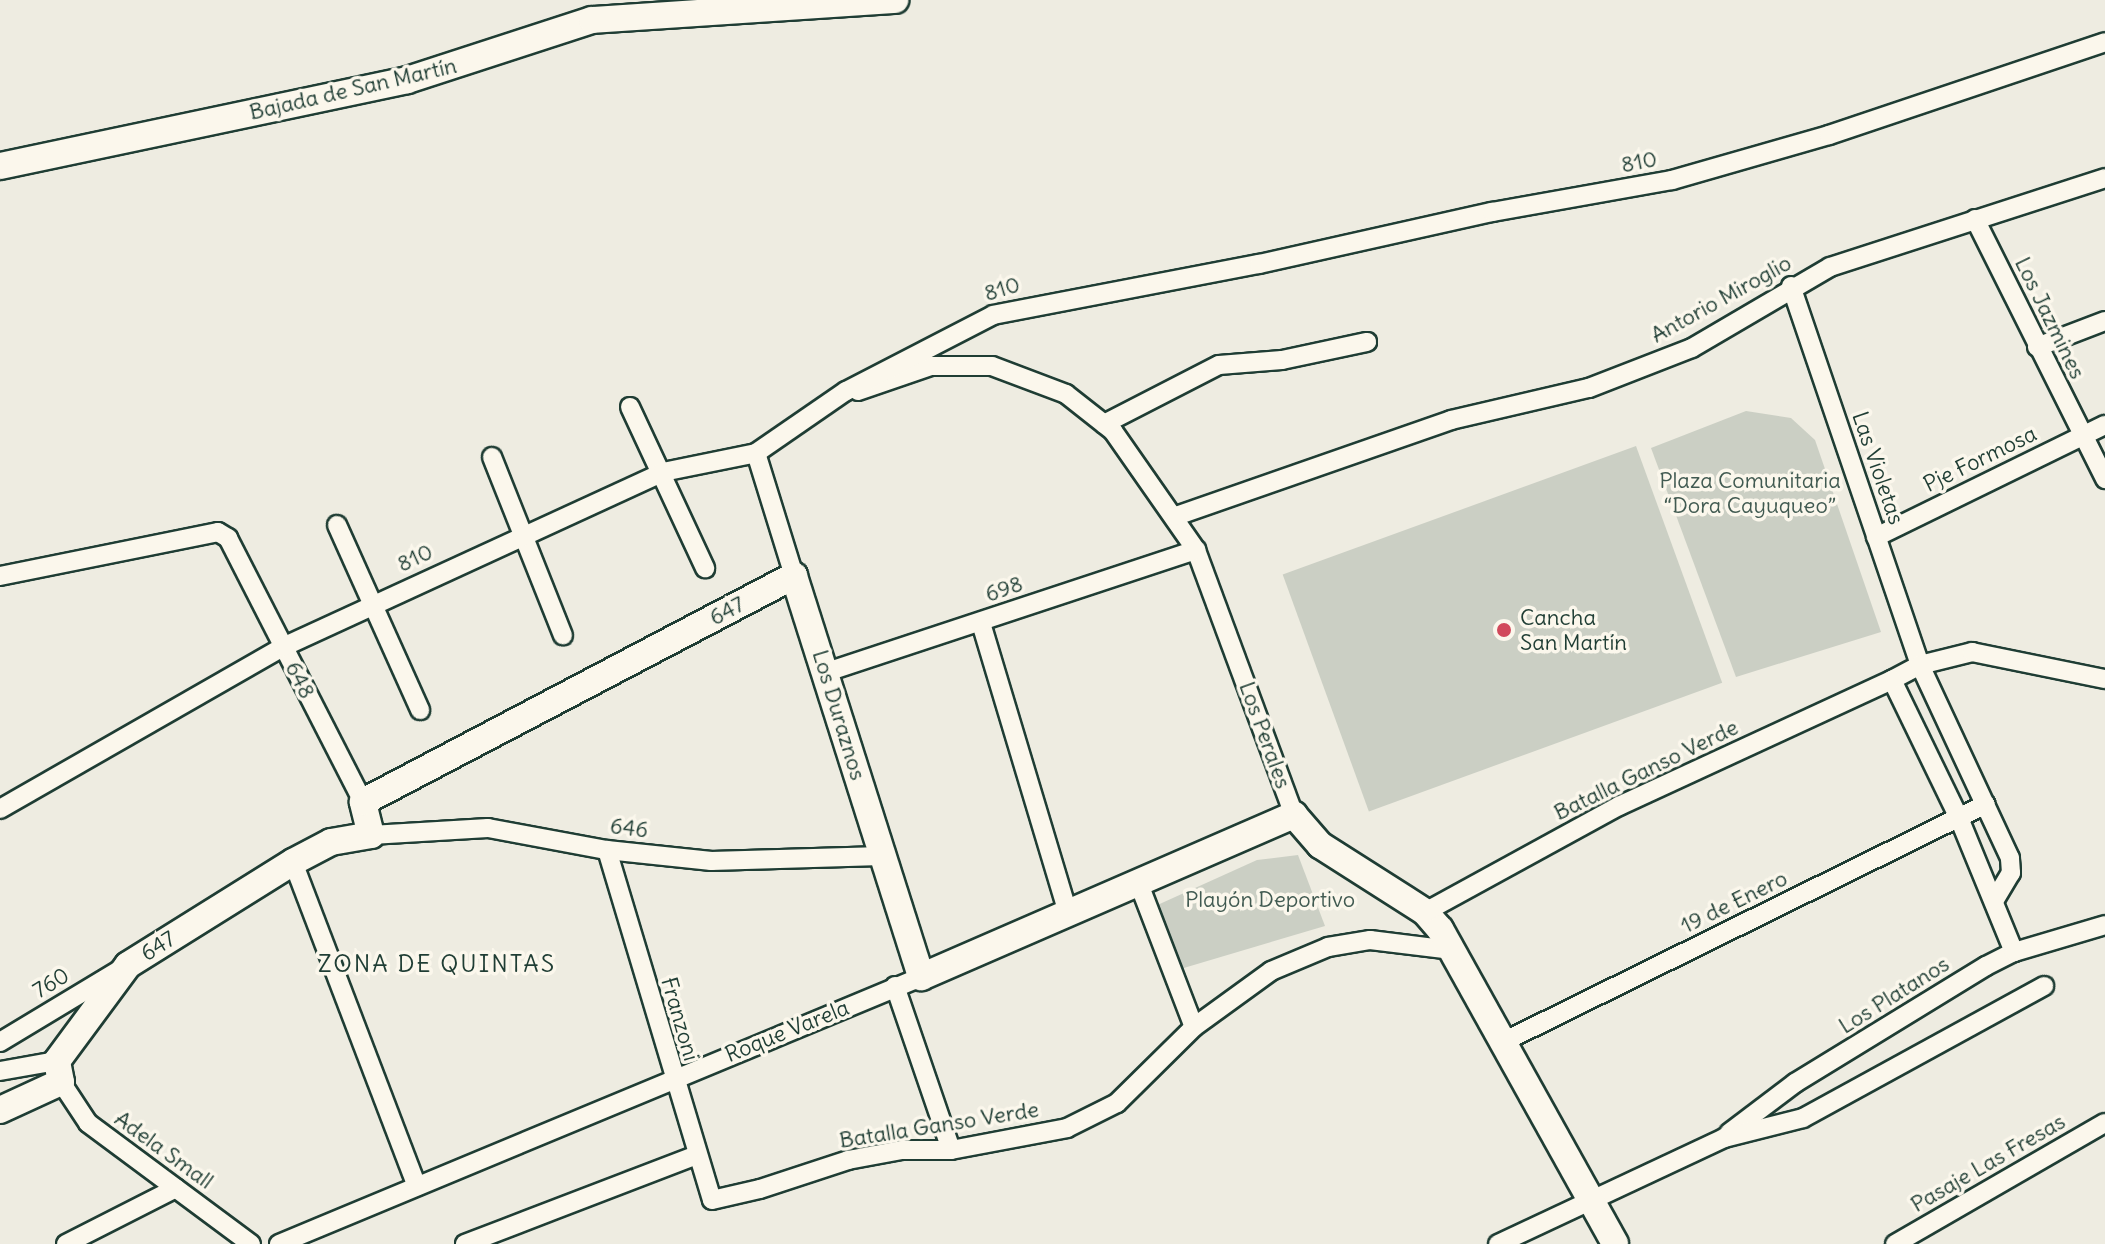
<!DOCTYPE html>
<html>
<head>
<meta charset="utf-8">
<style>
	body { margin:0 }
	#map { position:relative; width:2105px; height:1244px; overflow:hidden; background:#eeece1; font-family:Delius,sans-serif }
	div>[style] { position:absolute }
	.green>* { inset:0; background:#cbcfc4; transform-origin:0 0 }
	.roads { filter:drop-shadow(2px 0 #1f3d34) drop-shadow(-2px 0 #1f3d34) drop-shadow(0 2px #1f3d34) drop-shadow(0 -2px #1f3d34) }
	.street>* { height:18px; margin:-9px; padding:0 9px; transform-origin:9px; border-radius:9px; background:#fbf7ec }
	.secondary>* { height:26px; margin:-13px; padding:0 13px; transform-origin:13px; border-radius:13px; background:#fbf7ec }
	.dots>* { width:22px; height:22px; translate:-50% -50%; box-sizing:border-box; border:4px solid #fbf7ec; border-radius:50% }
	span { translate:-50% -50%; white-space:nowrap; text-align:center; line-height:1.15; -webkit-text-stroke:7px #fbf7ec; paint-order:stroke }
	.street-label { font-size:22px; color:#1f3d34 }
	.park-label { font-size:22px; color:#415a51 }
	.poi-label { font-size:22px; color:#1f3d34 }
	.left { translate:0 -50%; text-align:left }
	.neighbourhood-label { font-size:24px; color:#1f3d34; letter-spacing:2px }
</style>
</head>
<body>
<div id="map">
	<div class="green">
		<i style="clip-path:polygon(1746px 411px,1791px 418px,1815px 440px,1881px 632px,1736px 677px,1651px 448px)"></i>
		<i style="left:1636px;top:446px;width:252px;height:376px;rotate:70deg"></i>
		<i style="clip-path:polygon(1298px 855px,1325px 926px,1177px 970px,1153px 907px,1257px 860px)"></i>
	</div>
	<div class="roads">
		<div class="street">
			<i style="left:1975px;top:219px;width:291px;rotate:63.4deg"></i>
			<i style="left:1791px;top:286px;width:400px;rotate:71.2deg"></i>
			<i style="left:1920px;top:665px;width:32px;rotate:152deg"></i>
			<i style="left:1892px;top:680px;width:153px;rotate:64.1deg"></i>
			<i style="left:1959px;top:818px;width:145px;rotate:67.7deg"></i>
			<i style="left:2037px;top:347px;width:73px;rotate:-20.9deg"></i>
			<i style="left:858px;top:391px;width:77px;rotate:-18.9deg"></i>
			<i style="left:931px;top:366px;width:61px"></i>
			<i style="left:992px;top:366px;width:79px;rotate:20.7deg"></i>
			<i style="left:1066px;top:394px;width:60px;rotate:38.2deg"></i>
			<i style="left:1113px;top:431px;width:145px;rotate:55.1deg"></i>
			<i style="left:1196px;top:550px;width:283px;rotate:69.7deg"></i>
			<i style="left:630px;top:407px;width:178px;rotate:65deg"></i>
			<i style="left:1104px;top:424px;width:129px;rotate:-27.2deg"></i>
			<i style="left:1219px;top:365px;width:63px;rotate:-4.5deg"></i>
			<i style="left:1282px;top:360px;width:87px;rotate:-12deg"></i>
			<i style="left:756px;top:453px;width:129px;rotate:72.8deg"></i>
			<i style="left:492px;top:457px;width:192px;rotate:68.3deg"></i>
			<i style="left:1176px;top:516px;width:291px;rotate:-19.2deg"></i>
			<i style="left:1451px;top:420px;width:142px;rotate:-13.1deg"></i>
			<i style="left:1589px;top:388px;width:110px;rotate:-21.2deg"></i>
			<i style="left:1692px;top:348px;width:160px;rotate:-30.4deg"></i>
			<i style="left:1830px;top:267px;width:289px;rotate:-17.9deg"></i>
			<i style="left:337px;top:525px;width:203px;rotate:65.8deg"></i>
			<i style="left:1876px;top:537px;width:255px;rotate:-26.1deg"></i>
			<i style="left:0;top:576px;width:222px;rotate:-11.4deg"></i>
			<i style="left:218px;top:532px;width:12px;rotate:31deg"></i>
			<i style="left:228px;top:538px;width:297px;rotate:62.9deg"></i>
			<i style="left:981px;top:623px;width:303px;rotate:73.3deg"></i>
			<i style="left:827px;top:672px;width:389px;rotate:-18.3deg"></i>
			<i style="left:0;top:809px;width:326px;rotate:-29.8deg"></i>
			<i style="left:283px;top:647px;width:418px;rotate:-24.7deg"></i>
			<i style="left:663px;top:472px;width:95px;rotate:-11.5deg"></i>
			<i style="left:756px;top:453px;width:109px;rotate:-34.6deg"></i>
			<i style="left:846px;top:391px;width:165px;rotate:-27.3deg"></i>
			<i style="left:993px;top:315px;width:271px;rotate:-10.9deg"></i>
			<i style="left:1259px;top:264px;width:239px;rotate:-12.6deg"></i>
			<i style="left:1492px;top:212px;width:183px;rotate:-10.1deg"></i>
			<i style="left:1672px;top:180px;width:163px;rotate:-16deg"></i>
			<i style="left:1829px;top:135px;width:291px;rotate:-18.6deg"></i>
			<i style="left:371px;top:835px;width:117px;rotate:-3.4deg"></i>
			<i style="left:488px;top:828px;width:121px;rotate:10.5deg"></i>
			<i style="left:607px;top:850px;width:105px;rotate:6deg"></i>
			<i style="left:711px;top:861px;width:172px;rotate:-1.7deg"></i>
			<i style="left:607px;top:850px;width:365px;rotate:73.3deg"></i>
			<i style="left:712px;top:1200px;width:49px;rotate:-12.9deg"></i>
			<i style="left:760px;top:1189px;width:93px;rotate:-18.2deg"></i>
			<i style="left:848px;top:1160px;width:55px;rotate:-10.5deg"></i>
			<i style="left:902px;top:1150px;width:49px"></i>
			<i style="left:951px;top:1150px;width:118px;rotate:-10.7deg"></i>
			<i style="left:1067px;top:1128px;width:56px;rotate:-26.6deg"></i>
			<i style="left:1117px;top:1103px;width:108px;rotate:-44.6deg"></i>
			<i style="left:1194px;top:1027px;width:95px;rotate:-36deg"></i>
			<i style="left:1271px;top:971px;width:62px;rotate:-22.8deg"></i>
			<i style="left:1328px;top:947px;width:43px;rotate:-9.5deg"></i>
			<i style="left:1370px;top:940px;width:83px;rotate:7deg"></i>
			<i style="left:293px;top:862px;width:347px;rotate:69.1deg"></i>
			<i style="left:1139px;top:884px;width:153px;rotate:69deg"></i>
			<i style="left:1994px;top:901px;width:33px;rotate:-59deg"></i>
			<i style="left:2011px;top:873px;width:15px;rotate:-94deg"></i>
			<i style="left:2010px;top:858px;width:213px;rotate:-115deg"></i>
			<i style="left:1920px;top:665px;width:54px;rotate:-14deg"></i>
			<i style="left:1972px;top:652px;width:136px;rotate:11.5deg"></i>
			<i style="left:1425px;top:912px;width:221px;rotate:-28.7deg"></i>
			<i style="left:1619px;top:806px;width:301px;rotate:-24.8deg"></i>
			<i style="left:895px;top:986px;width:173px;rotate:71.1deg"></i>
			<i style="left:0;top:1042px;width:141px;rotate:-31.1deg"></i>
			<i style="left:1503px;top:1042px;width:538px;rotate:-26.23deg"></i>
			<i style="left:0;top:1071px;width:58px;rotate:-10deg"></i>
			<i style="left:61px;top:1082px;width:49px;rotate:56.6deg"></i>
			<i style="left:88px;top:1123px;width:203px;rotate:36.6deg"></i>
			<i style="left:1729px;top:1133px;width:83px;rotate:-37.1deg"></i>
			<i style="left:1795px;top:1083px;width:224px;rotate:-31.5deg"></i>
			<i style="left:1986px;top:966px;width:31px;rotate:-27deg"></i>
			<i style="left:2014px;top:952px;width:95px;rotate:-16.5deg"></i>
			<i style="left:66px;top:1244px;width:123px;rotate:-27deg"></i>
			<i style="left:279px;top:1244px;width:695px;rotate:-22.58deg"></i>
			<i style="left:465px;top:1244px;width:248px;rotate:-21deg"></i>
			<i style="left:1498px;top:1244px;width:250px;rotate:-25.1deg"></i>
			<i style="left:1724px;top:1138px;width:81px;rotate:-14.2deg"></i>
			<i style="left:1803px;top:1118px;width:275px;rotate:-28.7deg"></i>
			<i style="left:1895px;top:1244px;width:242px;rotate:-30deg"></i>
		</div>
		<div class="secondary">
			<i style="left:0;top:166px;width:416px;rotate:-11.9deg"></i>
			<i style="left:407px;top:80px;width:194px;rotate:-18deg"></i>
			<i style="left:592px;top:20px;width:304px;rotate:-3.8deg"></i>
			<i style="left:0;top:1110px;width:67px;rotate:-24.7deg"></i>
			<i style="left:61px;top:1082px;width:21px;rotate:-101deg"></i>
			<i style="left:57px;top:1061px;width:119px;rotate:-53.5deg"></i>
			<i style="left:128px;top:965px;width:195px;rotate:-32deg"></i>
			<i style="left:293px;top:862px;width:43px;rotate:-27.8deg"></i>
			<i style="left:331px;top:842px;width:41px;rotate:-9.9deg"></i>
			<i style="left:371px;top:835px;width:34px;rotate:-104deg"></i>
			<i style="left:363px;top:802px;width:487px;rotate:-27.7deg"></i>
			<i style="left:794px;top:576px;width:421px;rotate:72.4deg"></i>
			<i style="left:921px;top:977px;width:407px;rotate:-23.5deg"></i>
			<i style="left:1294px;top:815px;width:40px;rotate:49deg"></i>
			<i style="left:1320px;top:845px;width:125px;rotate:32.5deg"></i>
			<i style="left:1425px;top:912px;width:23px;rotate:49deg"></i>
			<i style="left:1440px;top:929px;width:360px;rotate:60.9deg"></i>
		</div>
	</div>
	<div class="dots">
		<i style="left:1504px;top:630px;background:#d1495b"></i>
	</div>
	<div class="street-label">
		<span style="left:353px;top:89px;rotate:-13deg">Bajada de San Martín</span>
		<span style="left:1639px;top:162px;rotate:-11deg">810</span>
		<span style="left:1002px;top:289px;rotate:-17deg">810</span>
		<span style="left:1721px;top:299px;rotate:-29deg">Antorio Miroglio</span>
		<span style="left:2050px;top:318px;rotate:64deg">Los Jazmines</span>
		<span style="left:1980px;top:459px;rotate:-26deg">Pje Formosa</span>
		<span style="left:1878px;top:468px;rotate:71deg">Las Violetas</span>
		<span style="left:415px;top:558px;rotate:-25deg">810</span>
		<span style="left:1004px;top:589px;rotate:-19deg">698</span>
		<span style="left:727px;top:611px;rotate:-28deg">647</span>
		<span style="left:300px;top:680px;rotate:63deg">648</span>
		<span style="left:839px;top:715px;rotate:73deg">Los Duraznos</span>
		<span style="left:1265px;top:735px;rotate:70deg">Los Perales</span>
		<span style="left:1646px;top:770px;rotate:-26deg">Batalla Ganso Verde</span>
		<span style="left:629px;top:828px;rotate:7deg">646</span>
		<span style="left:1734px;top:902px;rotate:-26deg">19 de Enero</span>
		<span style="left:158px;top:946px;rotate:-32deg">647</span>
		<span style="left:51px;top:983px;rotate:-31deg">760</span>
		<span style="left:1894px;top:995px;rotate:-32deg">Los Platanos</span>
		<span style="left:680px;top:1019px;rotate:74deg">Franzoni</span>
		<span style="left:787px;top:1031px;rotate:-22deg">Roque Varela</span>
		<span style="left:939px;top:1125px;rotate:-9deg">Batalla Ganso Verde</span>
		<span style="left:164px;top:1150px;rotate:36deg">Adela Small</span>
		<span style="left:1988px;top:1163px;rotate:-30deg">Pasaje Las Fresas</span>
	</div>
	<div class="park-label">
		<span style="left:1750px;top:493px">Plaza Comunitaria<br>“Dora Cayuqueo”</span>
		<span style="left:1270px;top:900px">Playón Deportivo</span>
	</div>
	<div class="poi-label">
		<span class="left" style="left:1520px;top:630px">Cancha<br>San Martín</span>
	</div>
	<div class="neighbourhood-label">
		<span style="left:437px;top:964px">ZONA DE QUINTAS</span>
	</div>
</div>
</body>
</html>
